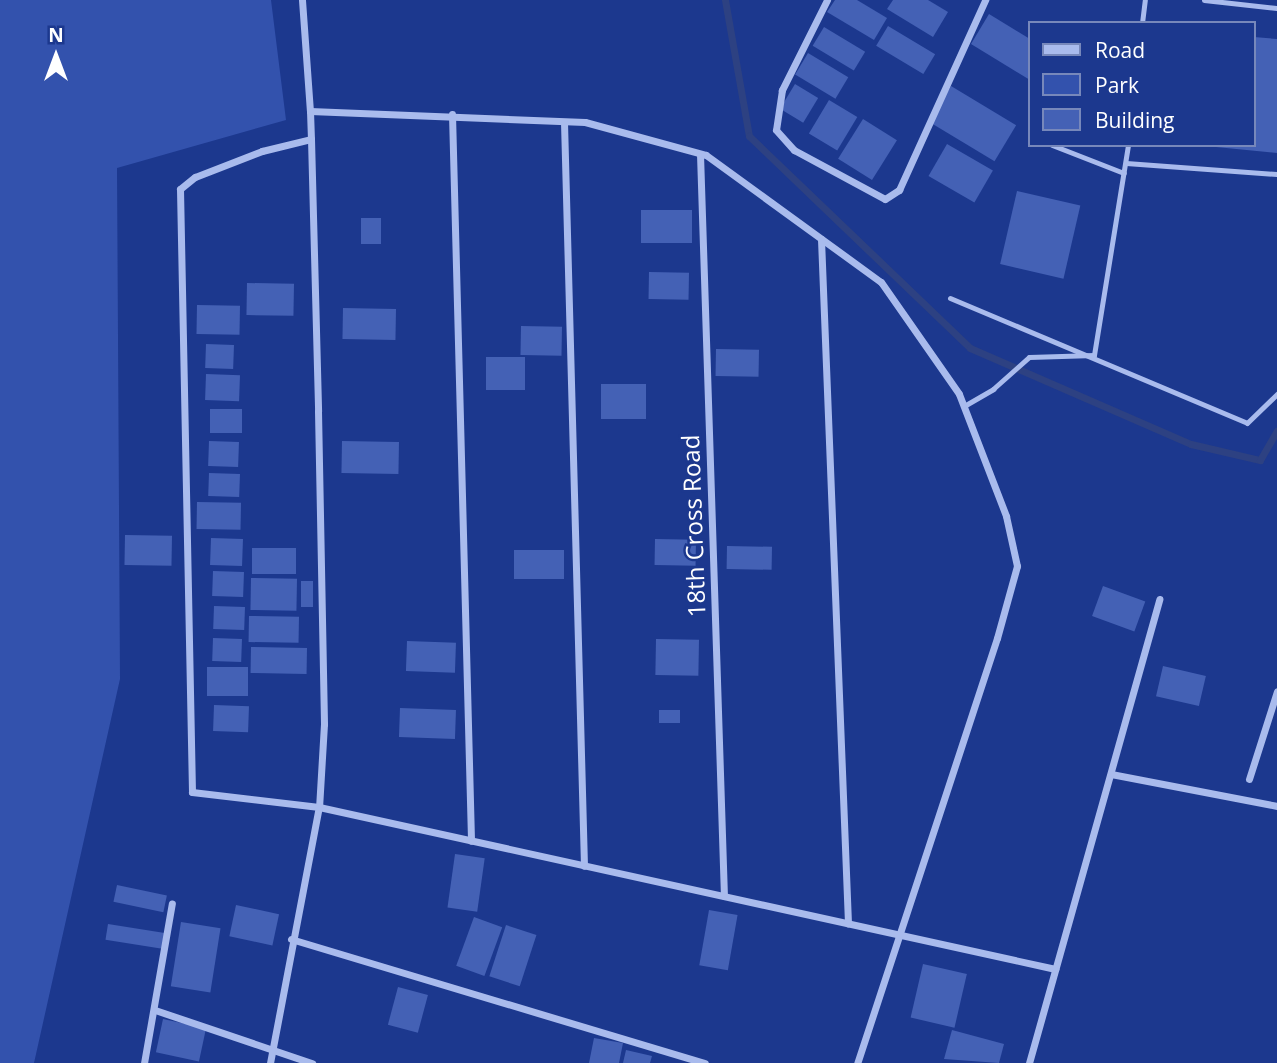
<!DOCTYPE html>
<html>
<head>
<meta charset="utf-8">
<style>
	body { margin:0 }
	#map { position:relative; width:1277px; height:1063px; overflow:hidden; background:#1c388e; font-family:"Open Sans",sans-serif }
	div>[style] { position:absolute }
	.green>* { inset:0; background:#3352ad }
	.stream>* { height:7px; margin:-3.5px; padding:0 3.5px; transform-origin:3.5px; border-radius:3.5px; background:#2d4182 }
	.building>* { inset:0; background:#4461b5; transform-origin:0 0 }
	.lane>* { height:5px; margin:-2.5px; padding:0 2.5px; transform-origin:2.5px; border-radius:2.5px; background:#a9bbed }
	.street>* { height:7px; margin:-3.5px; padding:0 3.5px; transform-origin:3.5px; border-radius:3.5px; background:#a9bbed }
	span { translate:-50% -50%; white-space:nowrap; text-align:center; line-height:1.15; -webkit-text-stroke:5px #1c388e; paint-order:stroke }
	.street-label { font-size:24px; color:#fff }
	.legend { position:absolute; left:1028px; top:21px; width:228px; height:126px; box-sizing:border-box; background:#1c388e; border:2px solid #78b; margin:0; padding:9px 12px; list-style:none; font-size:21px; color:#fff }
	.legend li { display:flex; align-items:center; gap:14px; height:35px }
	.legend b { width:35px; border:2px solid #78b }
	.north { position:absolute; left:21px; top:21px; width:70px; height:70px; -webkit-text-stroke:5px #1c388e; paint-order:stroke; rotate:0deg; font-size:19px; font-weight:700; line-height:28px; text-align:center; color:#fff }
	.north::after { content:''; display:block; margin:auto; width:24px; height:32px; background:#fff; clip-path:polygon(50% 0,100% 100%,50% 72%,0 100%) }
</style>
</head>
<body>
<div id="map">
	<div class="green">
		<i style="clip-path:polygon(0 0,271px 0,286px 120px,117px 168px,120px 679px,34px 1063px,0 1063px)"></i>
	</div>
	<div class="stream">
		<i style="left:725px;top:0;width:138px;rotate:80deg"></i>
		<i style="left:749px;top:136px;width:306px;rotate:43.8deg"></i>
		<i style="left:970px;top:348px;width:241px;rotate:23.5deg"></i>
		<i style="left:1191px;top:444px;width:71px;rotate:13.1deg"></i>
		<i style="left:1260px;top:460px;width:34px;rotate:-60deg"></i>
	</div>
	<div class="building">
		<i style="clip-path:polygon(835px 0,857px 0,887px 18px,874px 40px,827px 12px)"></i>
		<i style="clip-path:polygon(893px 0,928px 0,948px 12px,933px 37px,887px 9px)"></i>
		<i style="clip-path:polygon(989px 14px,1030px 39px,1030px 80px,971px 44px)"></i>
		<i style="left:888px;top:26px;width:55px;height:23px;rotate:31deg"></i>
		<i style="left:824px;top:27px;width:48px;height:22px;rotate:31deg"></i>
		<i style="clip-path:polygon(1254px 37px,1277px 39px,1277px 153px,1216px 147px,1254px 145px)"></i>
		<i style="left:808px;top:53px;width:47px;height:25px;rotate:31deg"></i>
		<i style="left:795px;top:84px;width:27px;height:29px;rotate:31deg"></i>
		<i style="left:951px;top:86px;width:76px;height:42px;rotate:31deg"></i>
		<i style="left:829px;top:100px;width:33px;height:39px;rotate:31deg"></i>
		<i style="left:863px;top:119px;width:40px;height:47px;rotate:32deg"></i>
		<i style="left:947px;top:144px;width:53px;height:37px;rotate:30deg"></i>
		<i style="left:1017px;top:191px;width:65px;height:75px;rotate:13deg"></i>
		<i style="left:641px;top:210px;width:51px;height:33px"></i>
		<i style="left:361px;top:218px;width:20px;height:26px"></i>
		<i style="left:649px;top:272px;width:40px;height:27px;rotate:1deg"></i>
		<i style="left:247px;top:283px;width:47px;height:32px;rotate:1deg"></i>
		<i style="left:197px;top:305px;width:43px;height:29px;rotate:1deg"></i>
		<i style="left:343px;top:308px;width:53px;height:31px;rotate:1deg"></i>
		<i style="left:521px;top:326px;width:41px;height:29px;rotate:1deg"></i>
		<i style="left:206px;top:344px;width:28px;height:24px;rotate:2deg"></i>
		<i style="left:716px;top:349px;width:43px;height:27px;rotate:1deg"></i>
		<i style="left:486px;top:357px;width:39px;height:33px"></i>
		<i style="left:206px;top:374px;width:34px;height:26px;rotate:2deg"></i>
		<i style="left:601px;top:384px;width:45px;height:35px"></i>
		<i style="left:210px;top:409px;width:32px;height:24px"></i>
		<i style="left:209px;top:441px;width:30px;height:25px;rotate:2deg"></i>
		<i style="left:342px;top:441px;width:57px;height:32px;rotate:1deg"></i>
		<i style="left:209px;top:473px;width:31px;height:23px;rotate:2deg"></i>
		<i style="left:197px;top:502px;width:44px;height:27px;rotate:1deg"></i>
		<i style="left:125px;top:535px;width:47px;height:30px;rotate:1deg"></i>
		<i style="left:211px;top:538px;width:32px;height:27px;rotate:2deg"></i>
		<i style="left:655px;top:539px;width:41px;height:26px;rotate:1deg"></i>
		<i style="left:727px;top:546px;width:45px;height:23px;rotate:1deg"></i>
		<i style="left:252px;top:548px;width:44px;height:26px"></i>
		<i style="left:514px;top:550px;width:50px;height:29px"></i>
		<i style="left:213px;top:571px;width:31px;height:25px;rotate:2deg"></i>
		<i style="left:251px;top:578px;width:46px;height:32px;rotate:1deg"></i>
		<i style="left:301px;top:581px;width:12px;height:26px"></i>
		<i style="left:1103px;top:586px;width:45px;height:32px;rotate:20deg"></i>
		<i style="left:214px;top:606px;width:31px;height:23px;rotate:2deg"></i>
		<i style="left:249px;top:616px;width:50px;height:26px;rotate:1deg"></i>
		<i style="left:213px;top:638px;width:29px;height:23px;rotate:2deg"></i>
		<i style="left:656px;top:639px;width:43px;height:36px;rotate:1deg"></i>
		<i style="left:407px;top:641px;width:49px;height:30px;rotate:2deg"></i>
		<i style="left:251px;top:647px;width:56px;height:26px;rotate:1deg"></i>
		<i style="left:1163px;top:666px;width:44px;height:31px;rotate:13deg"></i>
		<i style="left:207px;top:667px;width:41px;height:29px"></i>
		<i style="left:214px;top:705px;width:35px;height:26px;rotate:2deg"></i>
		<i style="left:400px;top:708px;width:56px;height:29px;rotate:2deg"></i>
		<i style="left:659px;top:710px;width:21px;height:13px"></i>
		<i style="left:455px;top:854px;width:30px;height:54px;rotate:8deg"></i>
		<i style="left:117px;top:885px;width:51px;height:17px;rotate:12deg"></i>
		<i style="left:236px;top:905px;width:44px;height:32px;rotate:12deg"></i>
		<i style="left:709px;top:910px;width:29px;height:56px;rotate:10deg"></i>
		<i style="left:474px;top:917px;width:30px;height:52px;rotate:20deg"></i>
		<i style="left:181px;top:922px;width:40px;height:65px;rotate:9deg"></i>
		<i style="left:108px;top:924px;width:59px;height:16px;rotate:9deg"></i>
		<i style="left:506px;top:925px;width:32px;height:54px;rotate:18deg"></i>
		<i style="left:923px;top:964px;width:45px;height:55px;rotate:13deg"></i>
		<i style="left:398px;top:987px;width:31px;height:39px;rotate:15deg"></i>
		<i style="left:163px;top:1019px;width:44px;height:34px;rotate:12deg"></i>
		<i style="clip-path:polygon(952px 1030px,1004px 1044px,999px 1063px,944px 1059px)"></i>
		<i style="clip-path:polygon(594px 1038px,623px 1043px,619px 1063px,589px 1063px)"></i>
		<i style="clip-path:polygon(626px 1050px,652px 1056px,650px 1063px,623px 1063px)"></i>
	</div>
	<div class="lane">
		<i style="left:1204px;top:0;width:73px;rotate:6.3deg"></i>
		<i style="left:1142px;top:23px;width:23px;rotate:-83deg"></i>
		<i style="left:1052px;top:145px;width:77px;rotate:21.3deg"></i>
		<i style="left:1126px;top:163px;width:151px;rotate:4.2deg"></i>
		<i style="left:950px;top:298px;width:322px;rotate:22.8deg"></i>
		<i style="left:1247px;top:423px;width:42px;rotate:-44deg"></i>
		<i style="left:964px;top:406px;width:34px;rotate:-30deg"></i>
		<i style="left:993px;top:389px;width:48px;rotate:-41.6deg"></i>
		<i style="left:1029px;top:357px;width:65px;rotate:-1.8deg"></i>
		<i style="left:1094px;top:355px;width:213px;rotate:-80.8deg"></i>
	</div>
	<div class="street">
		<i style="left:302px;top:0;width:111px;rotate:85.9deg"></i>
		<i style="left:310px;top:111px;width:275px;rotate:2.3deg"></i>
		<i style="left:585px;top:122px;width:125px;rotate:15.3deg"></i>
		<i style="left:706px;top:155px;width:216px;rotate:36deg"></i>
		<i style="left:881px;top:282px;width:136px;rotate:55.1deg"></i>
		<i style="left:959px;top:394px;width:131px;rotate:68.9deg"></i>
		<i style="left:1006px;top:516px;width:51px;rotate:77.6deg"></i>
		<i style="left:1017px;top:566px;width:75px;rotate:105.5deg"></i>
		<i style="left:997px;top:638px;width:447px;rotate:108.2deg"></i>
		<i style="left:827px;top:0;width:101px;rotate:116.6deg"></i>
		<i style="left:782px;top:90px;width:40px;rotate:98.5deg"></i>
		<i style="left:776px;top:130px;width:27px;rotate:48deg"></i>
		<i style="left:794px;top:150px;width:103px;rotate:28.3deg"></i>
		<i style="left:885px;top:199px;width:17px;rotate:-33deg"></i>
		<i style="left:899px;top:190px;width:209px;rotate:-65.6deg"></i>
		<i style="left:310px;top:111px;width:28px;rotate:88deg"></i>
		<i style="left:311px;top:139px;width:272px;rotate:88.5deg"></i>
		<i style="left:318px;top:411px;width:313px;rotate:88.9deg"></i>
		<i style="left:324px;top:724px;width:83px;rotate:93.4deg"></i>
		<i style="left:319px;top:807px;width:128px;rotate:-173.3deg"></i>
		<i style="left:192px;top:792px;width:603px;rotate:-91.14deg"></i>
		<i style="left:180px;top:189px;width:19px;rotate:-39deg"></i>
		<i style="left:195px;top:177px;width:72px;rotate:-21.2deg"></i>
		<i style="left:262px;top:151px;width:50px;rotate:-13.8deg"></i>
		<i style="left:452px;top:114px;width:727px;rotate:88.5deg"></i>
		<i style="left:564px;top:122px;width:744px;rotate:88.46deg"></i>
		<i style="left:700px;top:154px;width:742px;rotate:88.15deg"></i>
		<i style="left:821px;top:239px;width:685px;rotate:87.74deg"></i>
		<i style="left:1111px;top:774px;width:169px;rotate:10.9deg"></i>
		<i style="left:1249px;top:779px;width:92px;rotate:-72.3deg"></i>
		<i style="left:291px;top:939px;width:432px;rotate:16.7deg"></i>
		<i style="left:155px;top:1010px;width:166px;rotate:18.7deg"></i>
		<i style="left:144px;top:1063px;width:162px;rotate:-80.1deg"></i>
		<i style="left:270px;top:1063px;width:261px;rotate:-79.2deg"></i>
		<i style="left:319px;top:807px;width:754px;rotate:12.41deg"></i>
		<i style="left:1029px;top:1063px;width:482px;rotate:-74.3deg"></i>
	</div>
	<div class="street-label">
		<span style="left:693px;top:526px;rotate:-92deg">18th Cross Road</span>
	</div>
	<ul class="legend">
	<li><b style="height:9px;background:#a9bbed"></b>Road</li>
	<li><b style="height:19px;background:#3352ad"></b>Park</li>
	<li><b style="height:19px;background:#4461b5"></b>Building</li>
	</ul>
	<div class="north">N</div>
</div>
</body>
</html>
